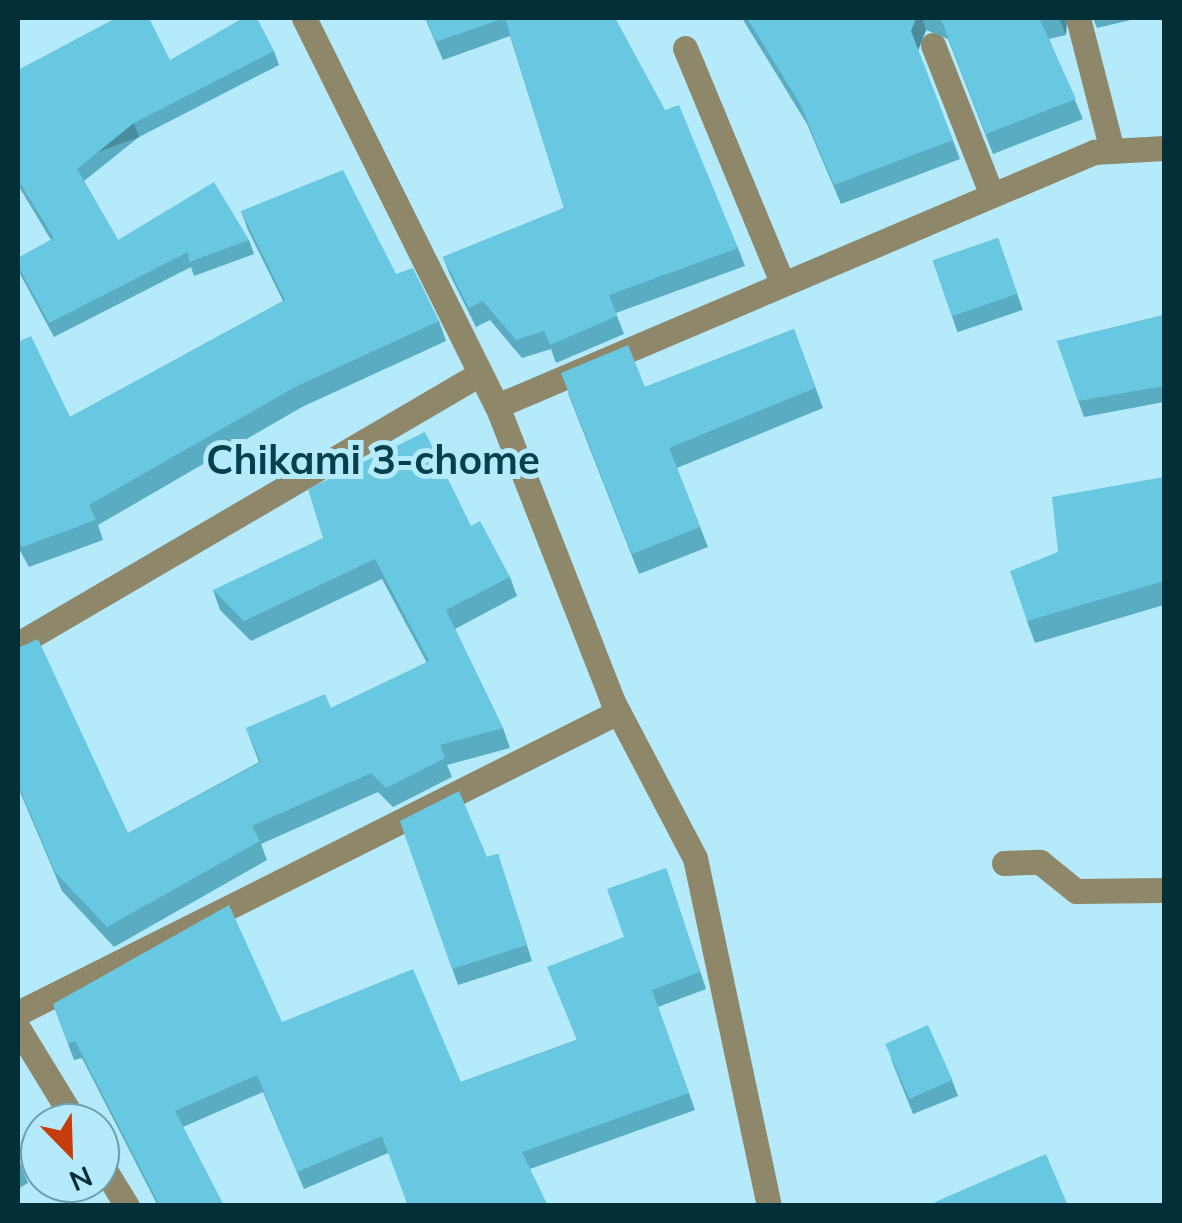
<!DOCTYPE html>
<html>
<head>
<meta charset="utf-8">
<style>
	body { margin:0 }
	#map { position:relative; width:1182px; height:1223px; overflow:hidden; background:#b4eaf9; font-family:Mulish,sans-serif }
	div>[style] { position:absolute }
	.minor>* { height:25px; margin:-12.5px; padding:0 12.5px; transform-origin:12.5px; border-radius:12.5px; background:#8e8769 }
	.wall>* { inset:0; background:#5aacc2; transform-origin:0 0 }
	.shaded-wall>* { inset:0; background:#4a8c9e; transform-origin:0 0 }
	.building>* { inset:0; background:#69c8e1; transform-origin:0 0 }
	span { translate:-50% -50%; white-space:nowrap; text-align:center; line-height:1.15; -webkit-text-stroke:10px #b4eaf9; paint-order:stroke }
	.neighbourhood-label { font-size:40px; color:#06404c; font-weight:700 }
	.frame { position:absolute; inset:0; border:20px solid #032f39; pointer-events:none }
	.north { position:absolute; left:20px; top:1103px; width:100px; height:100px; box-sizing:border-box; background:#b4eaf9; border:2px solid #6d9fac; border-radius:50%; rotate:157deg; font-size:28px; font-weight:700; line-height:40px; text-align:center; color:#032f39 }
	.north::after { content:''; display:block; margin:auto; width:35px; height:45px; background:#c53d0c; clip-path:polygon(50% 0,100% 100%,50% 72%,0 100%) }
</style>
</head>
<body>
<div id="map">
	<div class="minor">
		<i style="left:304px;top:18px;width:433px;rotate:63.6deg"></i>
		<i style="left:497px;top:406px;width:316px;rotate:68.6deg"></i>
		<i style="left:612px;top:700px;width:178px;rotate:62.3deg"></i>
		<i style="left:695px;top:858px;width:356px;rotate:78deg"></i>
		<i style="left:1078px;top:18px;width:136px;rotate:75.6deg"></i>
		<i style="left:933px;top:45px;width:159px;rotate:68.6deg"></i>
		<i style="left:685px;top:48px;width:253px;rotate:67.5deg"></i>
		<i style="left:497px;top:406px;width:649px;rotate:-23.05deg"></i>
		<i style="left:1094px;top:152px;width:70px;rotate:-3.3deg"></i>
		<i style="left:18px;top:644px;width:531px;rotate:-30.33deg"></i>
		<i style="left:1004px;top:863px;width:36px;rotate:-2deg"></i>
		<i style="left:1040px;top:862px;width:46px;rotate:38.9deg"></i>
		<i style="left:1076px;top:891px;width:88px;rotate:-0.7deg"></i>
		<i style="left:18px;top:1013px;width:671px;rotate:-26.64deg"></i>
		<i style="left:18px;top:1028px;width:111px;rotate:58.6deg"></i>
		<i style="left:100px;top:1162px;width:52px;rotate:58.5deg"></i>
	</div>
	<div class="wall">
		<i style="clip-path:polygon(425px 18px,615px 18px,738px 248px,745px 266px,616px 313px,624px 334px,556px 363px,551px 349px,522px 358px,490px 320px,476px 327px,450px 275px,443px 257px,564px 208px,510px 36px,443px 60px)"></i>
		<i style="clip-path:polygon(742px 18px,1067px 18px,1066px 35px,1049px 39px,1083px 119px,993px 154px,948px 39px,926px 30px,918px 50px,960px 159px,841px 204px,807px 124px)"></i>
		<i style="clip-path:polygon(1093px 18px,1139px 18px,1097px 28px)"></i>
		<i style="clip-path:polygon(274px 51px,279px 65px,139px 137px,84px 181px,118px 240px,249px 240px,254px 254px,194px 276px,191px 267px,54px 337px,18px 270px,18px 258px,51px 240px,18px 185px,18px 70px,170px 60px)"></i>
		<i style="clip-path:polygon(241px 211px,396px 274px,439px 321px,446px 341px,302px 407px,98px 525px,103px 540px,29px 567px,18px 547px,18px 342px,70px 417px,283px 301px,248px 230px)"></i>
		<i style="left:998px;top:238px;width:76px;height:69px;rotate:71deg"></i>
		<i style="clip-path:polygon(1164px 315px,1164px 402px,1084px 417px,1057px 341px)"></i>
		<i style="clip-path:polygon(794px 329px,823px 408px,677px 468px,708px 547px,639px 574px,568px 393px,645px 387px)"></i>
		<i style="clip-path:polygon(1164px 477px,1164px 605px,1035px 643px,1027px 621px,1058px 552px)"></i>
		<i style="clip-path:polygon(471px 526px,510px 577px,517px 596px,455px 629px,503px 728px,510px 748px,447px 765px,452px 777px,393px 807px,378px 792px,261px 844px,267px 860px,114px 947px,62px 891px,18px 787px,18px 648px,128px 833px,259px 762px,246px 728px,331px 708px,427px 663px,382px 579px,251px 641px,220px 610px,213px 590px)"></i>
		<i style="clip-path:polygon(400px 821px,487px 857px,498px 854px,532px 961px,458px 985px)"></i>
		<i style="clip-path:polygon(666px 868px,706px 989px,658px 1007px,695px 1110px,530px 1169px,388px 1153px,304px 1189px,263px 1092px,183px 1127px,224px 1206px,158px 1206px,82px 1058px,74px 1060px,53px 1004px,282px 1022px,461px 1082px,576px 1040px,624px 937px)"></i>
		<i style="clip-path:polygon(891px 1059px,952px 1080px,958px 1096px,913px 1114px)"></i>
		<i style="clip-path:polygon(18px 1157px,28px 1183px,18px 1189px)"></i>
	</div>
	<div class="shaded-wall">
		<i style="clip-path:polygon(916px 18px,922px 18px,926px 30px,918px 51px,911px 31px)"></i>
		<i style="clip-path:polygon(1059px 18px,1067px 18px,1066px 35px)"></i>
		<i style="left:134px;top:123px;width:15px;height:73px;rotate:70deg"></i>
	</div>
	<div class="building">
		<i style="clip-path:polygon(116px 18px,149px 18px,170px 60px,243px 18px,257px 18px,274px 51px,134px 123px,77px 169px,118px 240px,214px 182px,249px 240px,189px 262px,188px 252px,49px 323px,18px 266px,18px 258px,54px 238px,18px 180px,18px 70px)"></i>
		<i style="clip-path:polygon(426px 18px,504px 18px,436px 42px)"></i>
		<i style="clip-path:polygon(505px 18px,615px 18px,665px 110px,679px 105px,738px 248px,609px 295px,617px 316px,550px 345px,544px 331px,516px 340px,483px 301px,469px 308px,443px 257px,564px 208px)"></i>
		<i style="clip-path:polygon(747px 18px,916px 18px,911px 31px,953px 140px,834px 185px,800px 104px)"></i>
		<i style="clip-path:polygon(936px 18px,1051px 18px,1040px 20px,1076px 99px,986px 134px,941px 19px)"></i>
		<i style="clip-path:polygon(343px 170px,396px 274px,413px 268px,439px 321px,295px 387px,89px 505px,96px 520px,22px 547px,18px 540px,18px 342px,31px 336px,70px 417px,285px 300px,241px 211px)"></i>
		<i style="left:998px;top:238px;width:59px;height:69px;rotate:71deg"></i>
		<i style="clip-path:polygon(1164px 315px,1164px 386px,1078px 401px,1057px 341px)"></i>
		<i style="clip-path:polygon(794px 329px,815px 388px,669px 448px,700px 527px,632px 554px,561px 373px,628px 345px,645px 387px)"></i>
		<i style="clip-path:polygon(425px 432px,471px 526px,480px 521px,510px 577px,446px 610px,503px 728px,440px 745px,445px 758px,386px 788px,371px 773px,252px 826px,260px 841px,107px 927px,55px 872px,18px 784px,18px 648px,38px 639px,128px 833px,261px 762px,246px 728px,325px 694px,331px 708px,429px 661px,375px 559px,244px 621px,213px 590px,323px 538px,308px 489px)"></i>
		<i style="clip-path:polygon(1164px 477px,1164px 581px,1027px 621px,1010px 571px,1058px 552px,1052px 497px)"></i>
		<i style="clip-path:polygon(459px 791px,487px 857px,498px 854px,527px 945px,452px 969px,400px 821px)"></i>
		<i style="clip-path:polygon(666px 868px,700px 972px,652px 990px,689px 1093px,522px 1152px,548px 1206px,408px 1206px,382px 1136px,297px 1172px,257px 1075px,175px 1111px,224px 1206px,160px 1206px,75px 1041px,68px 1043px,53px 1004px,229px 905px,282px 1022px,413px 969px,461px 1082px,577px 1040px,547px 967px,624px 937px,607px 889px)"></i>
		<i style="left:928px;top:1025px;width:60px;height:47px;rotate:66deg"></i>
		<i style="clip-path:polygon(1046px 1154px,1068px 1206px,936px 1206px,935px 1202px)"></i>
	</div>
	<div class="neighbourhood-label">
		<span style="left:373px;top:459px">Chikami 3-chome</span>
	</div>
	<div class="frame"></div>
	<div class="north">N</div>
</div>
</body>
</html>
